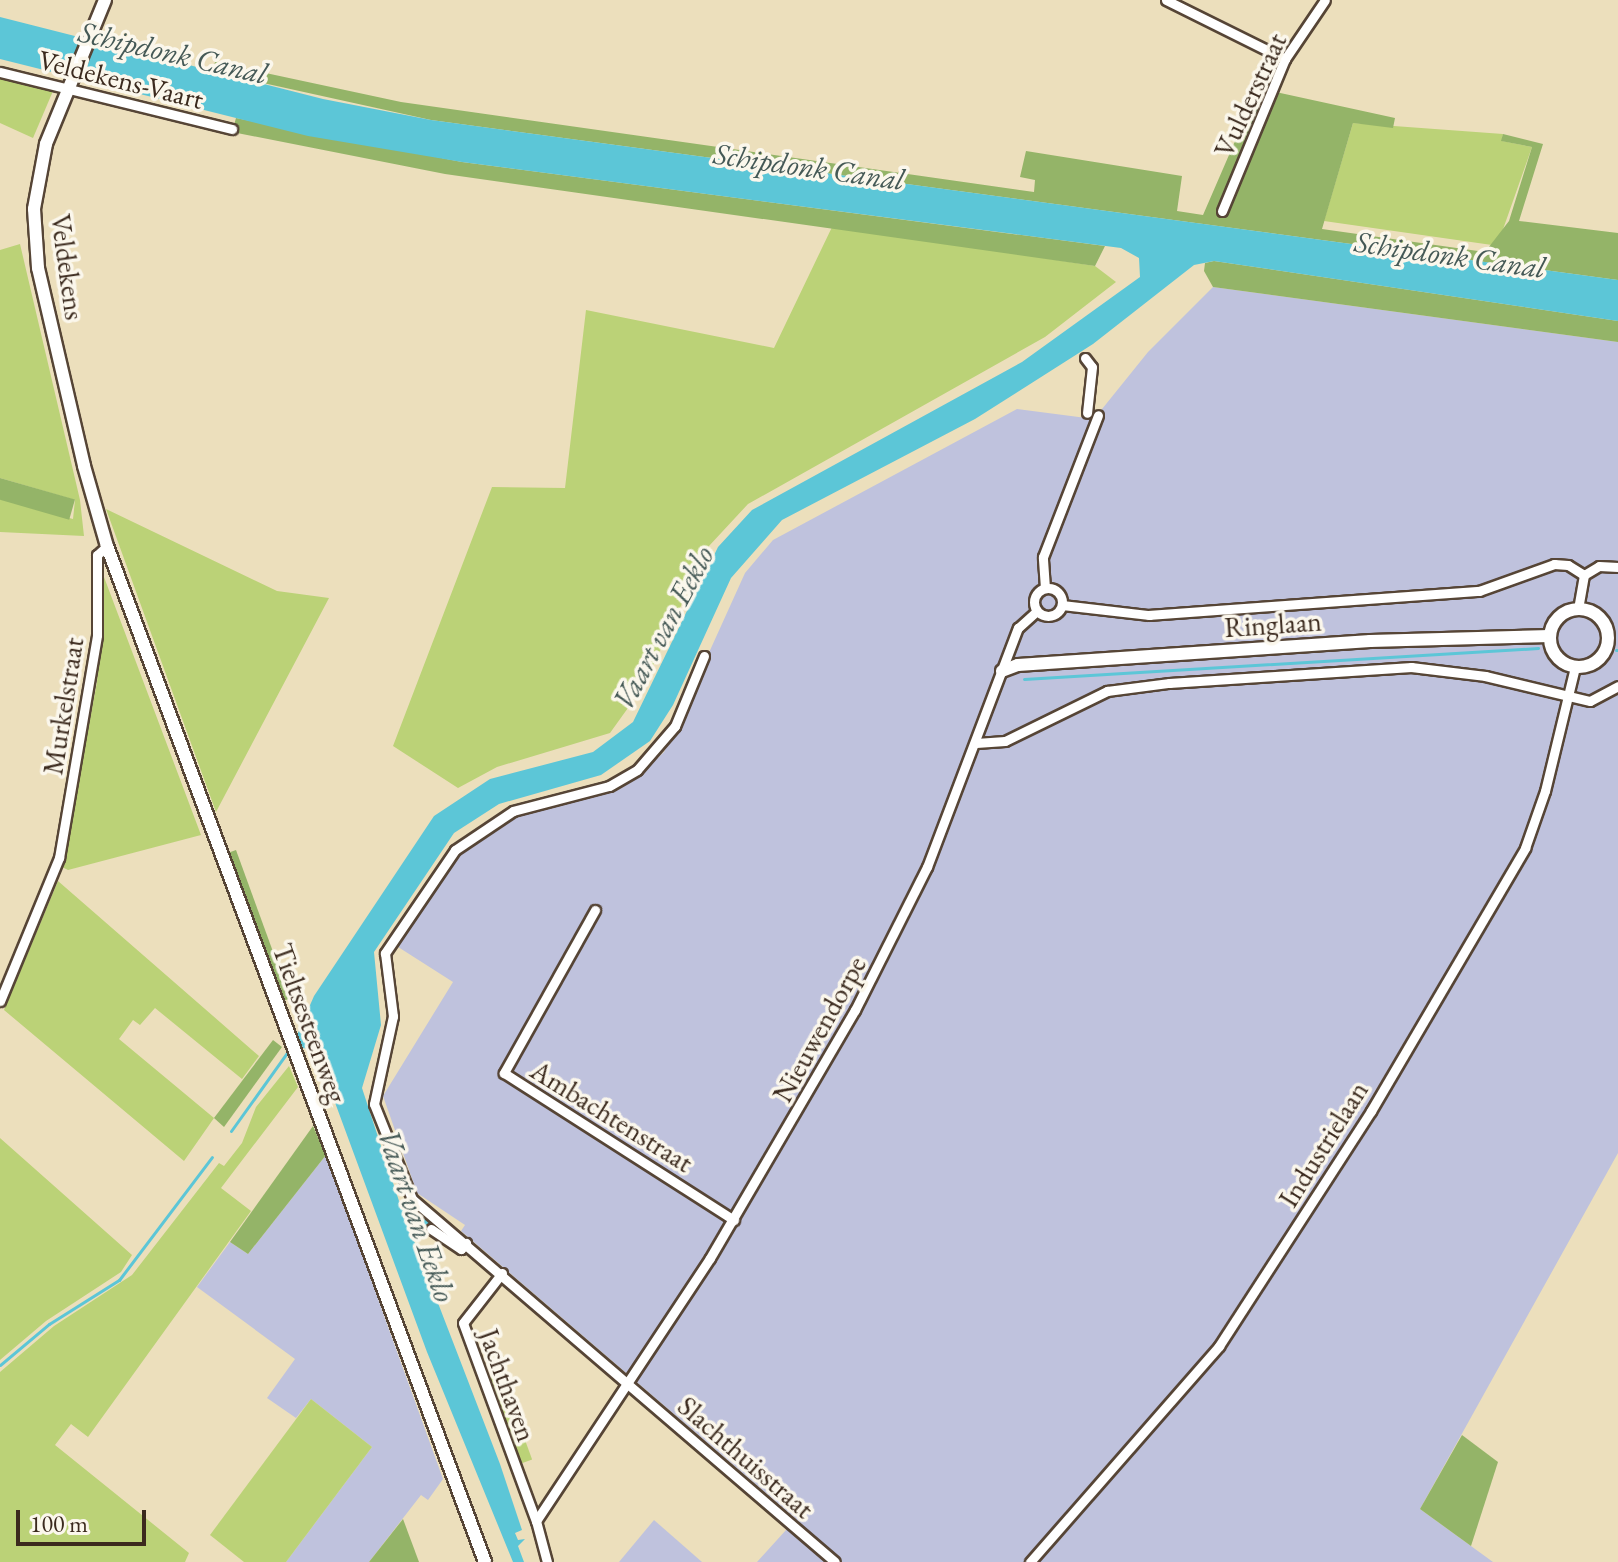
<!DOCTYPE html>
<html>
<head>
<meta charset="utf-8">
<style>
	body { margin:0 }
	#map { position:relative; width:1618px; height:1562px; overflow:hidden; background:#ecdfbc; font-family:"EB Garamond",serif }
	div>[style] { position:absolute }
	.industrial>* { inset:0; background:#bfc2dd }
	.green>* { inset:0; background:#bbd277; transform-origin:0 0 }
	.forest>* { inset:0; background:#94b468; transform-origin:0 0 }
	.water>* { inset:0; background:#5cc6d7 }
	.stream>* { height:3px; margin:-1.5px; padding:0 1.5px; transform-origin:1.5px; border-radius:1.5px; background:#5cc6d7 }
	.roads { filter:drop-shadow(2px 0 #564536) drop-shadow(-2px 0 #564536) drop-shadow(0 2px #564536) drop-shadow(0 -2px #564536) }
	.minor>* { height:9px; margin:-4.5px; padding:0 4.5px; transform-origin:4.5px; border-radius:4.5px; background:#fff }
	.minor>.ring { margin:-4.5px; padding:0; box-sizing:content-box; background:none; border:9px solid #fff; border-radius:50% }
	.major>* { height:12px; margin:-6px; padding:0 6px; transform-origin:6px; border-radius:6px; background:#fff }
	.major>.ring { margin:-6px; padding:0; box-sizing:content-box; background:none; border:12px solid #fff; border-radius:50% }
	span { translate:-50% -50%; white-space:nowrap; text-align:center; line-height:1.15; -webkit-text-stroke:7px #fbf7ec; paint-order:stroke }
	.street-label { font-size:28px; color:#3b2a1e }
	.water-label { font-size:30px; color:#455956; font-style:italic }
	.scale { position:absolute; left:16px; top:1510px; width:130px; height:36px; box-sizing:border-box; border:4px solid #3b2a1e; border-top:0; padding-left:10px; font-size:24px; line-height:28px; white-space:nowrap; color:#3b2a1e; -webkit-text-stroke:6px #fbf7ec; paint-order:stroke }
</style>
</head>
<body>
<div id="map">
	<div class="industrial">
		<i style="clip-path:polygon(1213px 287px,1618px 342px,1618px 1153px,1420px 1509px,1493px 1562px,757px 1562px,796px 1519px,461px 1231px,465px 1225px,417px 1193px,383px 1096px,453px 982px,395px 945px,469px 842px,533px 809px,608px 789px,644px 771px,664px 752px,745px 573px,773px 540px,1017px 409px,1094px 419px,1148px 352px)"></i>
		<i style="clip-path:polygon(326px 1155px,443px 1479px,428px 1500px,421px 1495px,369px 1562px,286px 1562px,372px 1447px,311px 1399px,296px 1418px,267px 1398px,295px 1359px,197px 1287px,230px 1242px,248px 1254px)"></i>
		<i style="clip-path:polygon(654px 1520px,702px 1562px,619px 1562px)"></i>
	</div>
	<div class="green">
		<i style="clip-path:polygon(0 75px,53px 91px,33px 138px,0 123px)"></i>
		<i style="clip-path:polygon(1353px 123px,1503px 134px,1502px 141px,1532px 147px,1501px 235px,1492px 245px,1324px 221px)"></i>
		<i style="clip-path:polygon(833px 225px,1095px 266px,1116px 282px,1045px 337px,748px 504px,709px 546px,643px 687px,610px 733px,497px 767px,458px 788px,393px 746px,492px 487px,565px 488px,586px 310px,774px 348px)"></i>
		<i style="clip-path:polygon(20px 244px,80px 500px,84px 536px,0 532px,0 499px,73px 519px,75px 500px,0 478px,0 250px)"></i>
		<i style="clip-path:polygon(106px 509px,277px 591px,329px 598px,216px 812px)"></i>
		<i style="clip-path:polygon(104px 577px,201px 835px,68px 870px,62px 867px,97px 682px)"></i>
		<i style="clip-path:polygon(58px 881px,259px 1056px,242px 1079px,155px 1008px,140px 1025px,133px 1020px,119px 1039px,214px 1118px,184px 1161px,4px 1010px)"></i>
		<i style="clip-path:polygon(289px 1066px,298px 1087px,221px 1188px,251px 1211px,88px 1437px,71px 1424px,55px 1445px,189px 1553px,185px 1562px,0 1562px,0 1372px,54px 1326px,132px 1275px,219px 1163px,224px 1166px,242px 1143px,256px 1107px)"></i>
		<i style="clip-path:polygon(0 1138px,132px 1255px,121px 1272px,46px 1321px,0 1360px)"></i>
		<i style="left:501px;top:1374px;width:91px;height:19px;rotate:70deg"></i>
		<i style="clip-path:polygon(311px 1399px,372px 1447px,286px 1562px,244px 1562px,210px 1535px)"></i>
	</div>
	<div class="forest">
		<i style="clip-path:polygon(215px 62px,401px 102px,1034px 192px,1035px 180px,1020px 177px,1026px 151px,1182px 176px,1177px 211px,1203px 215px,1258px 88px,1395px 118px,1393px 128px,1353px 123px,1322px 229px,1485px 252px,1509px 221px,1532px 147px,1501px 141px,1503px 134px,1543px 144px,1519px 221px,1618px 233px,1618px 280px,431px 120px,213px 72px)"></i>
		<i style="clip-path:polygon(236px 118px,462px 162px,1105px 246px,1095px 266px,445px 174px,232px 132px)"></i>
		<i style="clip-path:polygon(1214px 261px,1618px 321px,1618px 342px,1213px 287px,1204px 271px,1205px 263px)"></i>
		<i style="left:0;top:478px;width:78px;height:21px;rotate:16deg"></i>
		<i style="left:236px;top:850px;width:158px;height:8px;rotate:70deg"></i>
		<i style="clip-path:polygon(273px 1040px,282px 1047px,224px 1127px,214px 1118px)"></i>
		<i style="clip-path:polygon(313px 1126px,326px 1155px,248px 1254px,230px 1242px)"></i>
		<i style="clip-path:polygon(1462px 1435px,1498px 1462px,1471px 1546px,1420px 1509px)"></i>
		<i style="clip-path:polygon(403px 1519px,419px 1562px,369px 1562px)"></i>
	</div>
	<div class="water">
		<i style="clip-path:polygon(0 17px,323px 99px,431px 120px,1618px 280px,1618px 321px,1214px 261px,1194px 265px,1093px 344px,975px 419px,782px 520px,731px 578px,673px 705px,650px 741px,601px 775px,499px 804px,454px 833px,374px 952px,381px 1025px,362px 1088px,399px 1201px,434px 1226px,428px 1233px,406px 1220px,500px 1464px,522px 1530px,515px 1533px,518px 1540px,525px 1539px,518px 1546px,524px 1562px,513px 1562px,427px 1352px,316px 1051px,303px 1048px,297px 1035px,314px 996px,434px 816px,490px 779px,593px 752px,633px 722px,718px 547px,752px 510px,1022px 362px,1140px 277px,1139px 258px,1121px 248px,462px 162px,308px 136px,0 59px)"></i>
	</div>
	<div class="stream">
		<i style="left:1234px;top:170px;width:109px;rotate:-68.4deg"></i>
		<i style="left:1274px;top:69px;width:10px;rotate:-101deg"></i>
		<i style="left:1272px;top:59px;width:38px;rotate:-151deg"></i>
		<i style="left:1616px;top:650px;width:2px"></i>
		<i style="left:1024px;top:679px;width:515px;rotate:-3.45deg"></i>
		<i style="left:231px;top:1131px;width:100px;rotate:-54.4deg"></i>
		<i style="left:0;top:1365px;width:64px;rotate:-39.9deg"></i>
		<i style="left:49px;top:1324px;width:83px;rotate:-32.2deg"></i>
		<i style="left:119px;top:1280px;width:154px;rotate:-52.9deg"></i>
	</div>
	<div class="roads">
		<div class="minor">
			<i style="left:1166px;top:0;width:133px;rotate:26.4deg"></i>
			<i style="left:0;top:72px;width:239px;rotate:13.8deg"></i>
			<i style="left:1222px;top:211px;width:165px;rotate:-67.5deg"></i>
			<i style="left:1285px;top:59px;width:71px;rotate:-55.9deg"></i>
			<i style="left:1085px;top:358px;width:11px;rotate:52deg"></i>
			<i style="left:1092px;top:367px;width:46px;rotate:96.2deg"></i>
			<i style="left:1045px;top:588px;width:31px;rotate:-94deg"></i>
			<i style="left:1043px;top:557px;width:152px;rotate:-68.8deg"></i>
			<i class="ring" style="left:1034px;top:588px;width:19px;height:19px"></i>
			<i style="left:1062px;top:605px;width:88px;rotate:6.6deg"></i>
			<i style="left:1149px;top:615px;width:331px;rotate:-4.2deg"></i>
			<i style="left:1479px;top:591px;width:80px;rotate:-19.8deg"></i>
			<i style="left:1554px;top:564px;width:14px;rotate:4deg"></i>
			<i style="left:1568px;top:565px;width:19px;rotate:32deg"></i>
			<i style="left:1578px;top:609px;width:35px;rotate:-80deg"></i>
			<i style="left:1584px;top:575px;width:17px;rotate:-31deg"></i>
			<i style="left:1599px;top:566px;width:19px;rotate:3deg"></i>
			<i style="left:704px;top:656px;width:76px;rotate:112.5deg"></i>
			<i style="left:675px;top:726px;width:58px;rotate:130.8deg"></i>
			<i style="left:637px;top:770px;width:32px;rotate:150deg"></i>
			<i style="left:609px;top:786px;width:99px;rotate:165.4deg"></i>
			<i style="left:513px;top:811px;width:70px;rotate:146.1deg"></i>
			<i style="left:455px;top:850px;width:125px;rotate:124.2deg"></i>
			<i style="left:385px;top:953px;width:64px;rotate:82.8deg"></i>
			<i style="left:393px;top:1016px;width:90px;rotate:102.2deg"></i>
			<i style="left:374px;top:1104px;width:102px;rotate:68.2deg"></i>
			<i style="left:412px;top:1199px;width:557px;rotate:40.63deg"></i>
			<i style="left:976px;top:743px;width:29px;rotate:-4deg"></i>
			<i style="left:1005px;top:741px;width:114px;rotate:-26.1deg"></i>
			<i style="left:1107px;top:691px;width:63px;rotate:-7.4deg"></i>
			<i style="left:1169px;top:683px;width:243px;rotate:-3.8deg"></i>
			<i style="left:1411px;top:667px;width:75px;rotate:6.9deg"></i>
			<i style="left:1485px;top:676px;width:108px;rotate:13.4deg"></i>
			<i style="left:1590px;top:701px;width:32px;rotate:-28deg"></i>
			<i style="left:595px;top:910px;width:187px;rotate:119.2deg"></i>
			<i style="left:504px;top:1073px;width:273px;rotate:32.6deg"></i>
			<i style="left:0;top:1001px;width:155px;rotate:-67.6deg"></i>
			<i style="left:59px;top:858px;width:226px;rotate:-80.3deg"></i>
			<i style="left:97px;top:635px;width:80px;rotate:-90deg"></i>
			<i style="left:97px;top:555px;width:13px;rotate:-42deg"></i>
			<i style="left:431px;top:1229px;width:36px;rotate:34deg"></i>
			<i style="left:461px;top:1249px;width:8px;rotate:-50deg"></i>
			<i style="left:502px;top:1273px;width:63px;rotate:128deg"></i>
			<i style="left:463px;top:1323px;width:211px;rotate:69.8deg"></i>
			<i style="left:547px;top:1562px;width:42px;rotate:-105deg"></i>
			<i style="left:536px;top:1521px;width:315px;rotate:-56.5deg"></i>
			<i style="left:710px;top:1258px;width:287px;rotate:-59.7deg"></i>
			<i style="left:855px;top:1010px;width:160px;rotate:-63.3deg"></i>
			<i style="left:927px;top:867px;width:256px;rotate:-69.2deg"></i>
			<i style="left:1018px;top:628px;width:25px;rotate:-42deg"></i>
			<i style="left:1030px;top:1562px;width:287px;rotate:-48.8deg"></i>
			<i style="left:1219px;top:1346px;width:280px;rotate:-57.1deg"></i>
			<i style="left:1371px;top:1111px;width:305px;rotate:-59.6deg"></i>
			<i style="left:1525px;top:848px;width:60px;rotate:-70.7deg"></i>
			<i style="left:1545px;top:791px;width:128px;rotate:-76.4deg"></i>
		</div>
		<div class="major">
			<i style="left:105px;top:0;width:156px;rotate:112.3deg"></i>
			<i style="left:46px;top:144px;width:66px;rotate:100.5deg"></i>
			<i style="left:34px;top:209px;width:59px;rotate:86.1deg"></i>
			<i style="left:38px;top:268px;width:203px;rotate:76.9deg"></i>
			<i style="left:84px;top:466px;width:83px;rotate:74deg"></i>
			<i style="left:107px;top:546px;width:1084px;rotate:69.59deg"></i>
			<i class="ring" style="left:1550px;top:609px;width:46px;height:46px"></i>
			<i style="left:1002px;top:671px;width:17px;rotate:-21deg"></i>
			<i style="left:1018px;top:665px;width:353px;rotate:-3.9deg"></i>
			<i style="left:1370px;top:641px;width:180px;rotate:-1.6deg"></i>
		</div>
	</div>
	<div class="street-label">
		<span style="left:121px;top:79px;rotate:14deg">Veldekens-Vaart</span>
		<span style="left:1250px;top:95px;rotate:-65deg">Vulderstraat</span>
		<span style="left:68px;top:267px;rotate:82deg">Veldekens</span>
		<span style="left:1273px;top:624px;rotate:-4deg">Ringlaan</span>
		<span style="left:63px;top:706px;rotate:-81deg">Murkelstraat</span>
		<span style="left:310px;top:1023px;rotate:70deg">Tieltsesteenweg</span>
		<span style="left:819px;top:1029px;rotate:-61deg">Nieuwendorpe</span>
		<span style="left:612px;top:1116px;rotate:32deg">Ambachtenstraat</span>
		<span style="left:1323px;top:1144px;rotate:-58deg">Industrielaan</span>
		<span style="left:508px;top:1385px;rotate:70deg">Jachthaven</span>
		<span style="left:746px;top:1457px;rotate:41deg">Slachthuisstraat</span>
	</div>
	<div class="water-label">
		<span style="left:173px;top:53px;rotate:13deg">Schipdonk Canal</span>
		<span style="left:809px;top:167px;rotate:8deg">Schipdonk Canal</span>
		<span style="left:1450px;top:255px;rotate:8deg">Schipdonk Canal</span>
		<span style="left:664px;top:628px;rotate:-62deg">Vaart van Eeklo</span>
		<span style="left:416px;top:1216px;rotate:71deg">Vaart van Eeklo</span>
	</div>
	<div class="scale">100 m</div>
</div>
</body>
</html>
